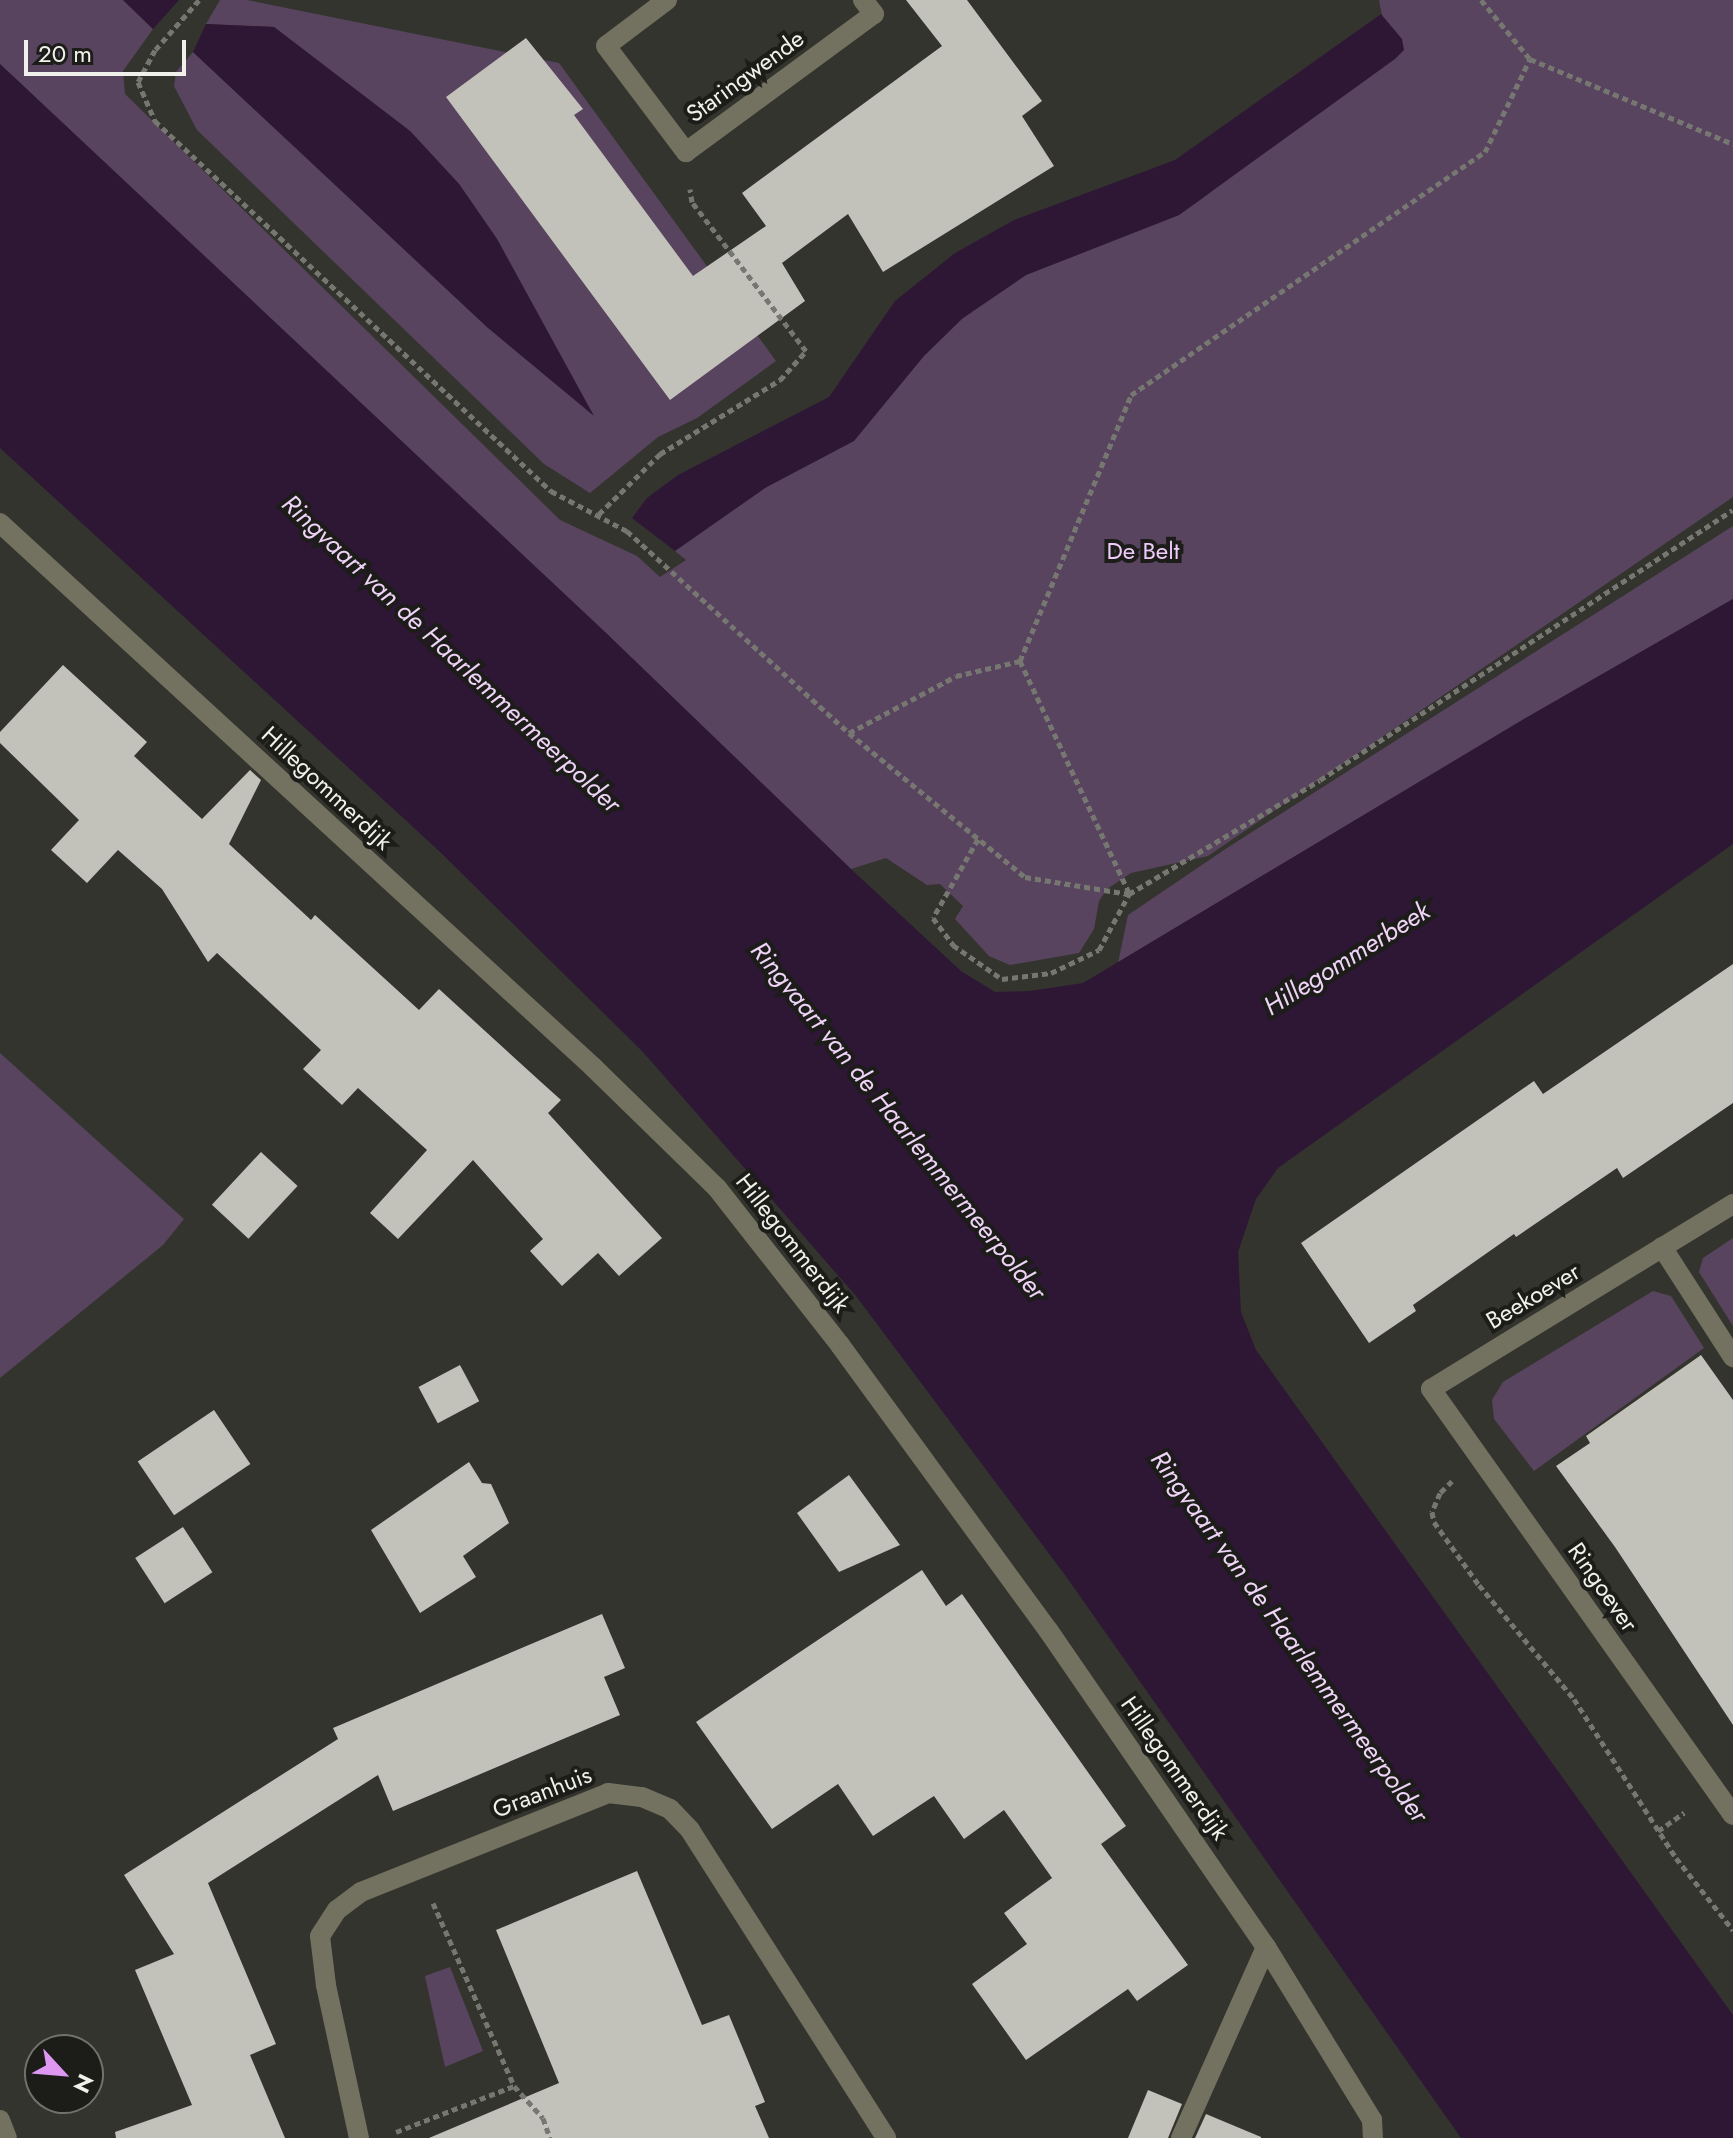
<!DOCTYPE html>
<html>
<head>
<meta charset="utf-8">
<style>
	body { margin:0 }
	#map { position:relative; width:1733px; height:2138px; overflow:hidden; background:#34342e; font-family:Jost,sans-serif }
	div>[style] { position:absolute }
	.green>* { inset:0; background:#59445f }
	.water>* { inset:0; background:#2e1735 }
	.building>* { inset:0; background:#c2c2ba; transform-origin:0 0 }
	.path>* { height:5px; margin-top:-2.5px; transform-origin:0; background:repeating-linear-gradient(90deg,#777771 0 6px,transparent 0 10px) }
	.minor>* { height:20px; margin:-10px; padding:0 10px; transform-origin:10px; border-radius:10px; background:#737260 }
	span { translate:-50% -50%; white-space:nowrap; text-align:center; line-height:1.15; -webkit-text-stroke:8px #1c1c19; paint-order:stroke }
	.street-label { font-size:24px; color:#f1f1ec }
	.park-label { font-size:24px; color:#efcbfa }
	.water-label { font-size:26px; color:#efd4f8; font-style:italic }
	.north { position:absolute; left:24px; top:2034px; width:80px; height:80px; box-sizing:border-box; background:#1c1c19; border:2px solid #71716d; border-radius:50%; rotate:116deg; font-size:22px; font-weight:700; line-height:32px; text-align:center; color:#f1f1ec }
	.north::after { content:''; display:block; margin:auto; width:28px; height:36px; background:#de98f2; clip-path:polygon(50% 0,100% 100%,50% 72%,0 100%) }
	.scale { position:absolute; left:24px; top:40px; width:162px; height:36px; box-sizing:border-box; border:4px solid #f1f1ec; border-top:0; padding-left:10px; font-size:24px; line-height:28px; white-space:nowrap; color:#f1f1ec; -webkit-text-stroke:6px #1c1c19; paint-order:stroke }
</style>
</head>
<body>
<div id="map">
	<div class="green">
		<i style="clip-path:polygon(0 0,123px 0,153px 29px,123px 71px,125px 94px,560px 520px,637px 556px,660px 577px,686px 560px,675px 551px,765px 488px,924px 336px,963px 318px,1026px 275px,1179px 215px,1207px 195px,1362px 56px,1382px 16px,1379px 0,1733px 0,1733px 497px,1208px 856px,1131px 873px,1107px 889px,1099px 901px,1094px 929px,1079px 953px,1010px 965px,989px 956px,955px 919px,963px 906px,940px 884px,927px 885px,886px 858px,851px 869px,605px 632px,0 64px)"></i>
		<i style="clip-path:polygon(220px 0,247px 0,559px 63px,776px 361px,697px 418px,658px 437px,590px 493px,544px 464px,197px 130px,174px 86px,176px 72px,193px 52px,487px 327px,592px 414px,497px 239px,459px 184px,410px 131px,274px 27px,206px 24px)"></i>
		<i style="clip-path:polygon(1733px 526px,1733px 599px,1524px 719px,1118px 963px,1128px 915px,1227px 848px)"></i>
		<i style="clip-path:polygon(0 1053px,184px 1219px,163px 1245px,0 1378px)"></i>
		<i style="clip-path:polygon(1733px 1238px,1733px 1326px,1699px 1272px,1703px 1258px)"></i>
		<i style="clip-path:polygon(1653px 1291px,1671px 1296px,1704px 1348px,1534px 1471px,1494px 1419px,1492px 1400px,1503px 1382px)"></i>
		<i style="clip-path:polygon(450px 1967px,483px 2051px,445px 2067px,425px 1976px)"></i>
	</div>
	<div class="water">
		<i style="clip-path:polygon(123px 0,179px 0,153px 29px)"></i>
		<i style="clip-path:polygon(1381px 14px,1402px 39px,1404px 50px,1395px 59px,1179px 215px,1026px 275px,963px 318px,924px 356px,854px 441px,765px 488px,675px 551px,632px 518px,647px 498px,678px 475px,829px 397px,895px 301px,955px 253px,1014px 220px,1175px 160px)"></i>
		<i style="clip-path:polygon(206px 24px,274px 27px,410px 131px,459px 184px,497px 239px,594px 416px,487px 327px,193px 52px)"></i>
		<i style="clip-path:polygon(0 64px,605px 632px,851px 869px,961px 971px,995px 992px,1030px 991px,1083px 983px,1524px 719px,1733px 599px,1733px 844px,1278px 1168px,1256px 1199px,1238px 1252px,1241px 1312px,1256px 1350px,1733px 2015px,1733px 2138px,1461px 2138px,1065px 1575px,856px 1296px,643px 1052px,438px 850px,0 448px)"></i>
	</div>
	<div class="building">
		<i style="clip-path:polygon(906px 0,967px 0,1042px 101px,1022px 116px,1054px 166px,883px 272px,848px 214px,782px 263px,805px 301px,670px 400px,446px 97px,526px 38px,583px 109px,574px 115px,693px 276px,766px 226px,742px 193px,942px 46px)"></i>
		<i style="clip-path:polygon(63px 665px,147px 742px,134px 756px,202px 819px,250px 770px,261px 780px,229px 844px,311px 920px,315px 915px,419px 1010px,439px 989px,541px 1082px,561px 1100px,548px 1113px,662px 1238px,619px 1276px,598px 1253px,562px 1286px,530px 1251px,543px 1239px,473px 1160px,398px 1239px,370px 1213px,427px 1150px,358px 1088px,342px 1105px,303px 1069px,321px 1050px,217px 953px,208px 962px,162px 889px,118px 850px,87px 883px,51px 850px,79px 820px,0 743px,0 732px)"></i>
		<i style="clip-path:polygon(1733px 964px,1733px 1103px,1623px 1178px,1617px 1168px,1516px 1237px,1514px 1234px,1413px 1305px,1416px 1311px,1369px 1343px,1301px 1243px,1534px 1081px,1543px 1094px)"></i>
		<i style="left:261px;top:1152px;width:50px;height:72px;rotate:43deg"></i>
		<i style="clip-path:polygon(1701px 1355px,1733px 1400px,1733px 1725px,1615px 1547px,1556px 1466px,1590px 1443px,1586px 1436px)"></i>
		<i style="left:460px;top:1365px;width:41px;height:47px;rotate:62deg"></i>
		<i style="left:214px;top:1410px;width:65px;height:92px;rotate:56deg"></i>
		<i style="clip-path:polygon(469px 1462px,482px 1483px,491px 1484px,509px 1523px,463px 1556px,476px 1577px,420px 1613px,371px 1530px)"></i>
		<i style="clip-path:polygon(849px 1475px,900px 1545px,839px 1572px,797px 1513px)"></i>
		<i style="left:183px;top:1527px;width:54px;height:57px;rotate:57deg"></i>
		<i style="clip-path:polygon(922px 1570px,946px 1606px,962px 1594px,1126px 1826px,1101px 1844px,1188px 1965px,1137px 2001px,1128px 1989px,1026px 2060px,972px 1984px,1027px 1944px,1004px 1913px,1052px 1878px,1004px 1810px,964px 1839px,934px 1796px,873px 1836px,838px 1784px,772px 1829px,696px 1722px)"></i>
		<i style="clip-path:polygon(602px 1614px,625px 1668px,604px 1677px,620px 1715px,393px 1811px,378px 1775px,208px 1883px,276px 2044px,250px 2055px,285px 2138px,116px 2138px,115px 2132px,192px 2105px,135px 1970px,174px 1954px,124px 1875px,338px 1739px,333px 1728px)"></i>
		<i style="clip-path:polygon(637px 1871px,702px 2025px,729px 2015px,765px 2102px,755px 2106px,769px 2138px,429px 2138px,559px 2083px,496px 1930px)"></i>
		<i style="clip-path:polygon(1148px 2090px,1182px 2104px,1168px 2138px,1128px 2138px)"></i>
		<i style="clip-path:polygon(1206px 2114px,1261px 2137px,1261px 2138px,1195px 2138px)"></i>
	</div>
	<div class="path">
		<i style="left:199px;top:0;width:67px;rotate:131.3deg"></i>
		<i style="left:155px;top:50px;width:36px;rotate:118deg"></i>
		<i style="left:138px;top:82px;width:43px;rotate:66.4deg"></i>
		<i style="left:155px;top:121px;width:542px;rotate:43.06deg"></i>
		<i style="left:551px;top:491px;width:86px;rotate:27.8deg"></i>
		<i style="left:627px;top:531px;width:300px;rotate:42.3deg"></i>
		<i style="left:849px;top:733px;width:227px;rotate:39.3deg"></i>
		<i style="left:1025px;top:877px;width:105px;rotate:9.3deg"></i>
		<i style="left:1481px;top:0;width:77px;rotate:50.3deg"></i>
		<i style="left:1530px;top:59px;width:220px;rotate:22.7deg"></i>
		<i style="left:599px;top:514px;width:86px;rotate:-44.5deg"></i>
		<i style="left:660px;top:454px;width:141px;rotate:-31.7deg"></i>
		<i style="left:780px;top:380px;width:39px;rotate:-48deg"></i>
		<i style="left:806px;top:351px;width:188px;rotate:-127.4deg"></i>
		<i style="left:692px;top:202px;width:13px;rotate:-99deg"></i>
		<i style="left:1020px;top:661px;width:256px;rotate:64.8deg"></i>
		<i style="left:849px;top:733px;width:121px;rotate:-28deg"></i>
		<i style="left:956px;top:676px;width:66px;rotate:-13.2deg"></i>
		<i style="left:1020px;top:661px;width:288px;rotate:-67.3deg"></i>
		<i style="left:1131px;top:395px;width:429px;rotate:-34.5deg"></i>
		<i style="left:1485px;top:152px;width:103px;rotate:-64.2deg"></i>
		<i style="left:978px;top:839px;width:91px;rotate:119.7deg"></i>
		<i style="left:933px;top:918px;width:34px;rotate:53deg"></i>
		<i style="left:953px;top:945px;width:60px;rotate:34.8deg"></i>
		<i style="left:1002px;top:979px;width:49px;rotate:-7deg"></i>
		<i style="left:1051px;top:973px;width:53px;rotate:-25.6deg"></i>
		<i style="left:1099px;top:950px;width:64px;rotate:-61.8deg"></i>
		<i style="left:1129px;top:894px;width:222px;rotate:-30.8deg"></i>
		<i style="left:1320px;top:780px;width:493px;rotate:-33.2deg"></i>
		<i style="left:1452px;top:1481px;width:17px;rotate:135deg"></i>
		<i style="left:1440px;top:1493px;width:21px;rotate:113deg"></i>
		<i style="left:1432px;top:1512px;width:10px;rotate:79deg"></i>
		<i style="left:1434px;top:1522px;width:77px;rotate:54.5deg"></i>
		<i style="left:1479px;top:1585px;width:148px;rotate:50.2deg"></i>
		<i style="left:1574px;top:1699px;width:189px;rotate:57.3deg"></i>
		<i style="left:1676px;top:1858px;width:92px;rotate:51.6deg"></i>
		<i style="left:1658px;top:1831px;width:32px;rotate:-35deg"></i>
		<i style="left:433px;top:1903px;width:200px;rotate:66.1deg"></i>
		<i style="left:514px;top:2086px;width:43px;rotate:47.8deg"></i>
		<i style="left:543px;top:2118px;width:21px;rotate:71deg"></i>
		<i style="left:396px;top:2132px;width:127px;rotate:-21.3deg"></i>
	</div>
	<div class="minor">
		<i style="left:667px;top:0;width:76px;rotate:143deg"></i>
		<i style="left:606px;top:46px;width:133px;rotate:53deg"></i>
		<i style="left:686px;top:152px;width:233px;rotate:-36.3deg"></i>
		<i style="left:874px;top:14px;width:18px;rotate:-128deg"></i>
		<i style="left:0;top:523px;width:805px;rotate:42.53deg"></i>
		<i style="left:593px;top:1067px;width:173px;rotate:44.3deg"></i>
		<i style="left:717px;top:1188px;width:199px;rotate:51.9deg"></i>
		<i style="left:840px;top:1345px;width:353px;rotate:53.9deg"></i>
		<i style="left:1048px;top:1630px;width:385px;rotate:55.5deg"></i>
		<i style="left:1266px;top:1947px;width:203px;rotate:58.5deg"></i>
		<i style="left:1372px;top:2120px;width:18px;rotate:87deg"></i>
		<i style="left:1733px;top:1204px;width:354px;rotate:148.5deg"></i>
		<i style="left:1431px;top:1389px;width:522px;rotate:54.67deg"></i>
		<i style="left:1662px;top:1247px;width:131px;rotate:57.2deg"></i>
		<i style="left:0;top:2120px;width:19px;rotate:69deg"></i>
		<i style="left:359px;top:2138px;width:157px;rotate:-102.2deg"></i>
		<i style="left:326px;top:1985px;width:49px;rotate:-97deg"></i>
		<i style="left:320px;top:1936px;width:31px;rotate:-57deg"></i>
		<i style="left:337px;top:1910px;width:30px;rotate:-37deg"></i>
		<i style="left:361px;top:1892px;width:266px;rotate:-21.8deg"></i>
		<i style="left:608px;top:1793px;width:34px;rotate:7deg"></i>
		<i style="left:642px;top:1797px;width:30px;rotate:23deg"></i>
		<i style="left:670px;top:1809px;width:29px;rotate:46deg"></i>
		<i style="left:690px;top:1830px;width:365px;rotate:57.5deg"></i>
		<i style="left:1181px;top:2138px;width:209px;rotate:-66deg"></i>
	</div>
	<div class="street-label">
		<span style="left:745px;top:76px;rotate:-36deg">Staringwende</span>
		<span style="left:327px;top:788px;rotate:43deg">Hillegommerdijk</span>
		<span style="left:793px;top:1243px;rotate:52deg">Hillegommerdijk</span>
		<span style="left:1533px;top:1296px;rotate:-31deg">Beekoever</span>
		<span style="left:1603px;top:1587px;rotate:55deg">Ringoever</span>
		<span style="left:1175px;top:1768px;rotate:55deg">Hillegommerdijk</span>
		<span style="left:542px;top:1792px;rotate:-21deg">Graanhuis</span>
	</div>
	<div class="park-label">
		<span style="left:1143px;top:551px">De Belt</span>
	</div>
	<div class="water-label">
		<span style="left:451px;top:654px;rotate:43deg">Ringvaart van de Haarlemmermeerpolder</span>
		<span style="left:1347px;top:959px;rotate:-32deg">Hillegommerbeek</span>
		<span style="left:898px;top:1121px;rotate:51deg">Ringvaart van de Haarlemmermeerpolder</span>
		<span style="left:1289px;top:1637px;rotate:54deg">Ringvaart van de Haarlemmermeerpolder</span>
	</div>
	<div class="north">N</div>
	<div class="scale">20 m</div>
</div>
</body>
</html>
